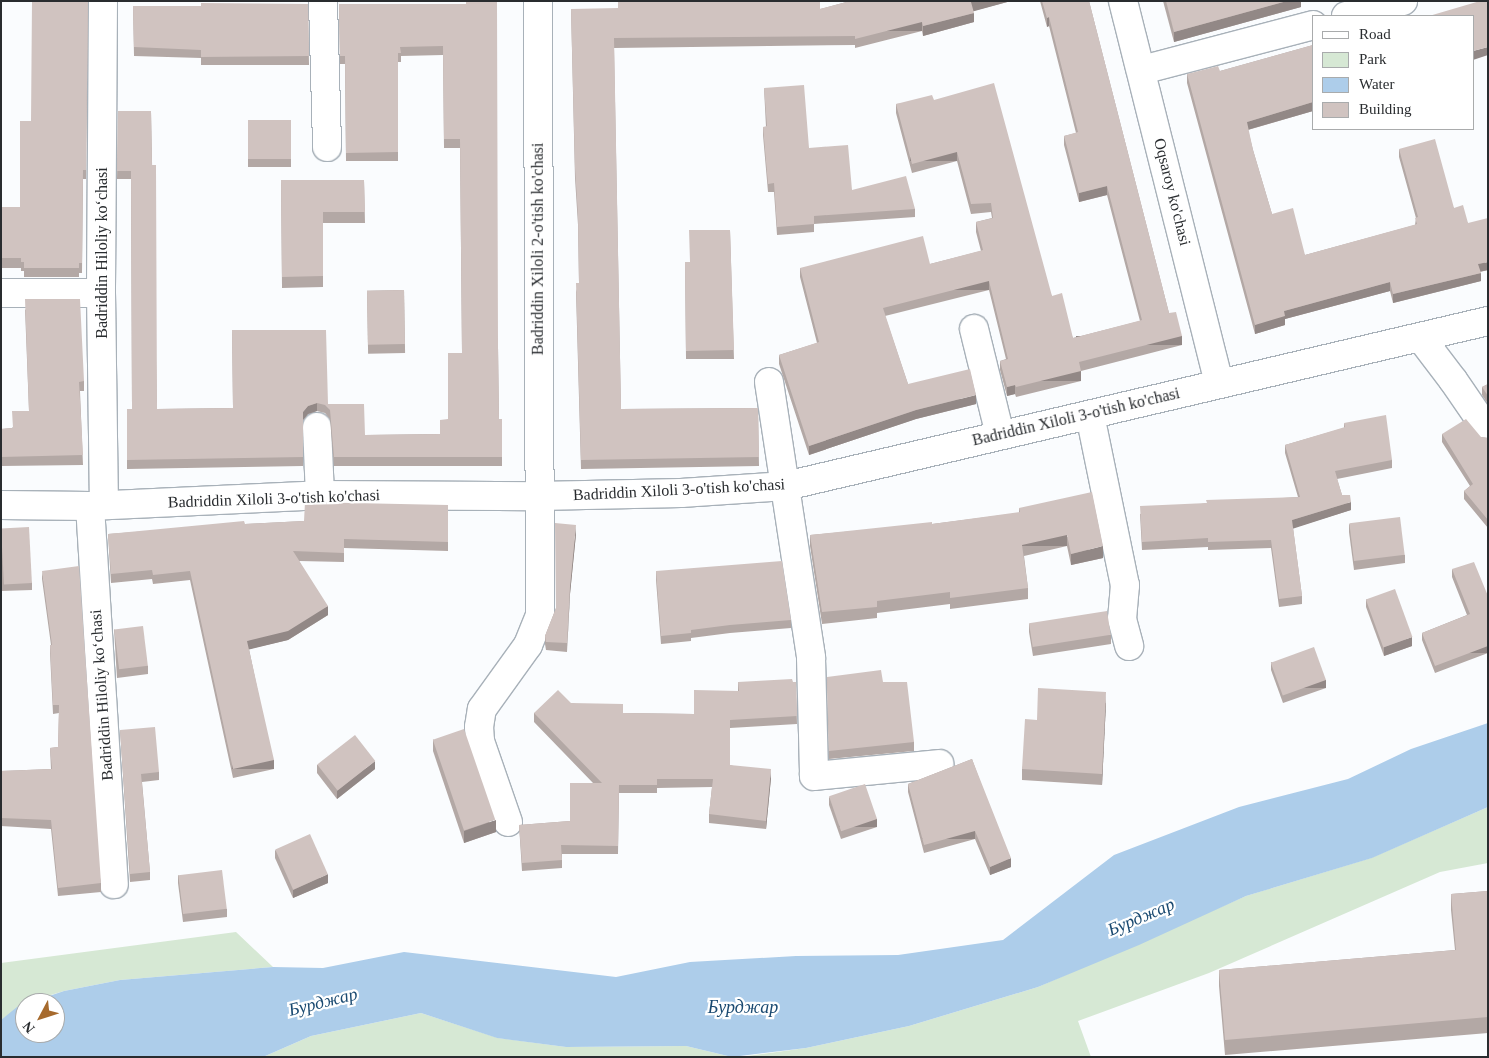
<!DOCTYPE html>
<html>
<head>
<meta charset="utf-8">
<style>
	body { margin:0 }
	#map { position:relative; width:1489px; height:1058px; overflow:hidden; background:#fafcfe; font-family:Georgia,serif }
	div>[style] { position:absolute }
	.green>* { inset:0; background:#d6e8d4 }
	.water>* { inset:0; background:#adcdea }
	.roads { filter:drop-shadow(1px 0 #a8b1b9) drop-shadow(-1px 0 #a8b1b9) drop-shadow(0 1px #a8b1b9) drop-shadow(0 -1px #a8b1b9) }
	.minor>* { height:28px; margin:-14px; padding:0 14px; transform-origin:14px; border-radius:14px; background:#fff }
	.wall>* { inset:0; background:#b3a8a5; transform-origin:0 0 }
	.shaded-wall>* { inset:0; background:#928886; transform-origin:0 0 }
	.building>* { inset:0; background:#d0c3c0; transform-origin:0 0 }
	span { translate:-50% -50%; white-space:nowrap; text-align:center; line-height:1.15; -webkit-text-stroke:4.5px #fff; paint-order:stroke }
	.street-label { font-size:16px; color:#292c2f }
	.water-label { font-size:18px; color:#1a4a71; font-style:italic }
	.frame { position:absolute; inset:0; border:2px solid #292c2f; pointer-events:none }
	.legend { position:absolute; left:1312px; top:15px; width:162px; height:115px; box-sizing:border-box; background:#fff; border:1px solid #a9abac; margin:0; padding:6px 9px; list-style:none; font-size:15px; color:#292c2f }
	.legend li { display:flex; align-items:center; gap:10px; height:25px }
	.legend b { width:25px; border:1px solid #a9abac }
	.north { position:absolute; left:15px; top:993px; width:50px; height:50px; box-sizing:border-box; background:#fff; border:1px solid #a9abac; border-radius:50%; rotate:230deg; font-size:14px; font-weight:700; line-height:20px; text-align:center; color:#292c2f }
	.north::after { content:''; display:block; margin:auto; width:18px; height:22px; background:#a66a2d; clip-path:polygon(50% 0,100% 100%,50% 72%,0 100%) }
</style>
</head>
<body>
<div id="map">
	<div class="green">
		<i style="clip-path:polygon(1488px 807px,1488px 863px,1440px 872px,1209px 973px,1078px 1021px,1091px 1057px,739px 1057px,806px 1048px,909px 1026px,1038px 987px,1246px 896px,1371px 858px)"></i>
		<i style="clip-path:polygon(236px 932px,273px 967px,120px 980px,64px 991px,25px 1003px,1px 1020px,1px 963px)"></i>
		<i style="clip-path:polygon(421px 1013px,498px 1038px,566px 1047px,686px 1046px,732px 1057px,263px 1057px,311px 1036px)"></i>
	</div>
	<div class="water">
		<i style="clip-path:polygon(1488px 723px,1488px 807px,1372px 858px,1246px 896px,1139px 945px,1038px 987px,909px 1026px,806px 1048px,732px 1057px,686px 1046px,566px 1047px,497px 1038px,421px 1013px,311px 1036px,263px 1057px,1px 1057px,1px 1020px,17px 1007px,25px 1004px,25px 1033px,55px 1033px,55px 1003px,28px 1003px,64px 991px,120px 980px,273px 967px,323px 968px,404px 952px,616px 977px,690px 962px,796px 956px,898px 955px,1003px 940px,1114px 855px,1239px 807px,1348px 779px,1411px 749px)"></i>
	</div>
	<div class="roads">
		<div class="minor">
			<i style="left:103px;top:1px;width:292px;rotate:90.4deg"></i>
			<i style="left:101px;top:293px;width:212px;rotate:89.2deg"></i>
			<i style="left:323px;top:1px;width:146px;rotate:88.4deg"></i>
			<i style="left:1123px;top:1px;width:394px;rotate:75.9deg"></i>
			<i style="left:1346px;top:16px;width:59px;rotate:-14.7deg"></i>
			<i style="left:1142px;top:70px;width:177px;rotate:-14.7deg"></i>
			<i style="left:1px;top:293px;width:100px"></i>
			<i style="left:974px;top:329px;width:109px;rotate:76.2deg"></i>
			<i style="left:1421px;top:338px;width:53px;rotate:52.7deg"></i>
			<i style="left:1453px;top:380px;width:62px;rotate:55.5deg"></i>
			<i style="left:769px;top:382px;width:279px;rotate:81.3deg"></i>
			<i style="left:811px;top:658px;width:118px;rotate:88.5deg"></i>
			<i style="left:814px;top:776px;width:126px;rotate:-5.5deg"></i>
			<i style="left:1090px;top:415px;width:174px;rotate:78.4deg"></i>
			<i style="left:1125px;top:585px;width:34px;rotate:95deg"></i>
			<i style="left:1122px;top:619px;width:28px;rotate:75deg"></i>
			<i style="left:317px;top:427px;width:68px;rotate:87.5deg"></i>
			<i style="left:1px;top:505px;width:89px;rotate:0.6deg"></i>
			<i style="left:90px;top:506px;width:230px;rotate:-2.7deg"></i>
			<i style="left:320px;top:495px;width:218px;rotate:0.3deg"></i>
			<i style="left:538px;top:496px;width:143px;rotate:-1.2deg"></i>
			<i style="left:681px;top:493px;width:105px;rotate:-3.8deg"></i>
			<i style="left:786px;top:486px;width:721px;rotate:-13.23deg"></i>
			<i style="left:90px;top:506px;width:379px;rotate:86.4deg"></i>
			<i style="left:508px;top:822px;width:86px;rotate:-109.1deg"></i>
			<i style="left:480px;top:741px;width:14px;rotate:-94deg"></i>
			<i style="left:479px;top:727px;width:18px;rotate:-81deg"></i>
			<i style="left:482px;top:709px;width:79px;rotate:-54.3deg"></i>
			<i style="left:528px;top:645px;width:31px;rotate:-68deg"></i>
			<i style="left:540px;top:616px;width:615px;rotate:-90.19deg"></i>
		</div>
	</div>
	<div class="wall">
		<i style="clip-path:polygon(88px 1px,86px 179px,83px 179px,82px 273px,79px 273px,79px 277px,24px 277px,24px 271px,21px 271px,21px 268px,1px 268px,1px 207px,20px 207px,31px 121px)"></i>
		<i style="clip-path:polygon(850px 1px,1011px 1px,973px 11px,974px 22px,923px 36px,922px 31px,855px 48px,855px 45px,614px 48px,621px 409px,758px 408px,759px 466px,581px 469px,576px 292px,579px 283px,578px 225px,575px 178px,571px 9px,820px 9px)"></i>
		<i style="clip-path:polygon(1040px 1px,1089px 1px,1169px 313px,1182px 345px,1081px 371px,1081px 381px,1016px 397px,1015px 394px,1007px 396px,1000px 370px,1000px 361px,1006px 359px,989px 290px,885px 316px,908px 384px,976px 404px,916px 419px,809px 455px,779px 364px,779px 355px,817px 343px,800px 277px,800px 268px,930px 264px,981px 251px,976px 232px,976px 222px,992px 218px,991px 212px,971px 214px,957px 161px,912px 173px,896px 113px,896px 104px,934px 100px,1052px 296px,1073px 338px,1140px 321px,1107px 195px,1079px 202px,1064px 145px,1064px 136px,1076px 133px,1049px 26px,1047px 27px)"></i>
		<i style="clip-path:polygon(1163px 1px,1301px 1px,1301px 7px,1174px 42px)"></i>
		<i style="clip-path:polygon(308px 4px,309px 65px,201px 65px,201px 58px,134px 56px,133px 6px,201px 6px)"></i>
		<i style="clip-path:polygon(339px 4px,466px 4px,498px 346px,499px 419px,502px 419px,502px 466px,334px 466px,330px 419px,325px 413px,317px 411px,308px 414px,303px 420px,303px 466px,127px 469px,127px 409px,132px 409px,131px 179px,117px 179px,118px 111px,151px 111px,157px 409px,233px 408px,232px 330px,328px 404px,365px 435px,440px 434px,448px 419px,462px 353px,460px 148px,444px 148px,443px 55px,401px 56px,401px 62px,398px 62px,398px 161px,346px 161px,345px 64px,340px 64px)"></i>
		<i style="clip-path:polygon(1313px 45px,1313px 111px,1248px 130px,1253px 150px,1272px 214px,1305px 255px,1415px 225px,1416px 218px,1399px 157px,1399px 149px,1468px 223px,1488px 270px,1480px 272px,1481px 281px,1393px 303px,1390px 291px,1285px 319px,1285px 325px,1255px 334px,1187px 83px,1187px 74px,1220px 71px)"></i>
		<i style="clip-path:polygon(764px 88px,809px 148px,852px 190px,915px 209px,915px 217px,814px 224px,814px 232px,777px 235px,774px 192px,768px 192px,763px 135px,763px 127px,766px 127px)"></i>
		<i style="left:291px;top:120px;width:47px;height:43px;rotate:90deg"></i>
		<i style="clip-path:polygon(281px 180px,364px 180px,365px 223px,323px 223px,323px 287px,282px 288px)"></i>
		<i style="clip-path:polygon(730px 230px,734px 359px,686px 359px,685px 262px,690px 262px)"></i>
		<i style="left:404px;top:290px;width:63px;height:37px;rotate:89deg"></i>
		<i style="clip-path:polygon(25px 309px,84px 381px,84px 391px,80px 391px,83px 465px,1px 466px,1px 429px,12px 428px,29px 411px)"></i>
		<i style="clip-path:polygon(1488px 384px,1488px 404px,1482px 395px,1482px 387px)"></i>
		<i style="clip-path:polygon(1344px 423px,1392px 460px,1392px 468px,1337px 479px,1342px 495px,1351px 510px,1293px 528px,1302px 596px,1302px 604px,1279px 607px,1271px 548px,1208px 550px,1208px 547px,1142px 550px,1140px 514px,1207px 503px,1298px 497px,1285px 453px,1285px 445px,1344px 428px)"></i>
		<i style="clip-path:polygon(1442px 434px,1481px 437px,1488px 438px,1488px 528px,1464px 499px,1464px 491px,1470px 486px,1442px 442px)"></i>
		<i style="clip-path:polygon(448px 505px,448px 551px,344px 548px,344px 562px,299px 561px,328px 615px,288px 640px,249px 649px,274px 769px,233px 778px,190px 580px,153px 584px,152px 579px,111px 583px,108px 534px,245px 524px,304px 521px)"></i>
		<i style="clip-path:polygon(1019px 508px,1103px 558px,1071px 565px,1067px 546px,1024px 556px,1028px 588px,1028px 599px,950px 609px,950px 604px,877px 613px,877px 618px,822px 624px,810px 546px,810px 535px,932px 524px,1019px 513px)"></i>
		<i style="clip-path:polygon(1349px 524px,1405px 555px,1405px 563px,1354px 570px,1349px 532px)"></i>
		<i style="clip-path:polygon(1px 528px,32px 583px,32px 590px,1px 591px)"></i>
		<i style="clip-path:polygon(576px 534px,570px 594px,567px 652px,546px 650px,545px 644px,545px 636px,556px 608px)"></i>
		<i style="clip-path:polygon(1452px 569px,1488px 596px,1488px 653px,1435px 673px,1422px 640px,1422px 633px,1467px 615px,1452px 577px)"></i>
		<i style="clip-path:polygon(42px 571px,101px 883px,101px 892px,58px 896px,51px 829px,1px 826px,1px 771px,51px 769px,50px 748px,58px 747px,59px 713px,53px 714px,50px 653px,50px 645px,51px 645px,42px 579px)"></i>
		<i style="clip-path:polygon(656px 571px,791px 620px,791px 628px,730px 633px,691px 638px,691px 641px,661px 644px,656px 580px)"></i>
		<i style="clip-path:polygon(1366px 599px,1412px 646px,1384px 656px,1366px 607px)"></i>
		<i style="clip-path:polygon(1029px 624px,1111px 635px,1111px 644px,1033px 656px,1029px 632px)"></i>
		<i style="clip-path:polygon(114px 629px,148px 666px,148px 674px,117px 678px)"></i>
		<i style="clip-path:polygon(1271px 662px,1326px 688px,1283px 703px,1271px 670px)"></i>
		<i style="clip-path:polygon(827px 677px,914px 742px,914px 751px,829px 759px)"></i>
		<i style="clip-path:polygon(738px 682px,796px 682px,797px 724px,730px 728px,730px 765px,771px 778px,766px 829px,709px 823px,709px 814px,712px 787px,657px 788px,657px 793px,619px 793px,618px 854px,562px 854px,562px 868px,522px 871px,519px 825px,570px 821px,593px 783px,534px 722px,534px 713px,571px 703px,623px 713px,694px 714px,738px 691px)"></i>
		<i style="clip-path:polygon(1106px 703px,1102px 785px,1022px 780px,1022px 769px,1037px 720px)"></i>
		<i style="clip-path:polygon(120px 730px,159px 772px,159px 780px,142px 782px,150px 872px,150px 880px,130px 882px)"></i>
		<i style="clip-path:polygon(433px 739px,496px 832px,464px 843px,433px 751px)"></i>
		<i style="clip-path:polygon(972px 759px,1011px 867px,990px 875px,975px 839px,924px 853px,908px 792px,908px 784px)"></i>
		<i style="clip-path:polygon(317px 765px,375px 769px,337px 799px,317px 773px)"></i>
		<i style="clip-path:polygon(829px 797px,877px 827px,841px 839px,829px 805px)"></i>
		<i style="clip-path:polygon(275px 850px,328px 883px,293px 898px,275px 858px)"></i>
		<i style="clip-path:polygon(178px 875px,227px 909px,227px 917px,183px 922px,178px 883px)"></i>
		<i style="clip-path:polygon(1488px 891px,1488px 1033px,1225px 1055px,1219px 986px,1219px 970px,1455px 950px,1451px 910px,1451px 894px)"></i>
	</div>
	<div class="shaded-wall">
		<i style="clip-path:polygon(975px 1px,1011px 1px,971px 12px,971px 2px)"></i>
		<i style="clip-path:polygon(1287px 1px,1301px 1px,1301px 7px,1174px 42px,1174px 32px)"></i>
		<i style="clip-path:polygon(974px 13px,974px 22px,923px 36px,923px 26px)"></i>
		<i style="clip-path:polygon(1049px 17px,1049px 26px,1047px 27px,1047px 18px)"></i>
		<i style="left:922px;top:22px;width:9px;height:69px;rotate:90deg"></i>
		<i style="clip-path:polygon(1488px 47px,1488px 55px,1473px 60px,1473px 51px)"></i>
		<i style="clip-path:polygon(1313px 102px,1313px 111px,1247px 130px,1247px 122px)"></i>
		<i style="left:957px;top:152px;width:9px;height:47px;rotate:90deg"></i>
		<i style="clip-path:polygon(1107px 186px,1107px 195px,1079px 202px,1079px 193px)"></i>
		<i style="clip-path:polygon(1488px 262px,1488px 270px,1478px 272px,1478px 264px)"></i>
		<i style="clip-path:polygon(1481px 273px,1481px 281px,1393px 303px,1393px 294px)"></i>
		<i style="left:989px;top:281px;width:9px;height:109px;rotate:90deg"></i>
		<i style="clip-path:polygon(1390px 282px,1390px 291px,1285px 319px,1285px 325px,1255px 334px,1255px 325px,1284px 311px)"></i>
		<i style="left:1182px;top:336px;width:9px;height:106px;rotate:90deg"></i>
		<i style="left:1081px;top:371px;width:10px;height:67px;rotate:90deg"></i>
		<i style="clip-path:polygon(1015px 385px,1015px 394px,1007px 396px,1007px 387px)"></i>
		<i style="clip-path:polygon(976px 395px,976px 404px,916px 419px,809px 455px,809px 446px,916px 410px)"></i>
		<i style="clip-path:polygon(317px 403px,317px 411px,308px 414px,303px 420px,303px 412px,308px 406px)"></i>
		<i style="clip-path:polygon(1351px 502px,1351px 510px,1292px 529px,1292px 520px)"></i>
		<i style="clip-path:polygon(576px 525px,576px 534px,570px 594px,567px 652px,570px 586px)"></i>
		<i style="left:1067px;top:535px;width:11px;height:46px;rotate:90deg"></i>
		<i style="clip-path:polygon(1103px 546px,1103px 558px,1071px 565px,1071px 554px)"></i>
		<i style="clip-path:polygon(328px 606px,328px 615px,288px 640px,247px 650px,247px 641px)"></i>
		<i style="clip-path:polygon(1412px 637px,1412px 646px,1384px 656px,1384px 647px)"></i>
		<i style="left:1488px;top:646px;width:7px;height:57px;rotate:90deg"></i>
		<i style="left:1326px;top:680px;width:8px;height:46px;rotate:90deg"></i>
		<i style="clip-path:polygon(1106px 692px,1106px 703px,1102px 785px,1102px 774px)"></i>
		<i style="left:274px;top:760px;width:9px;height:42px;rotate:90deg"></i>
		<i style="clip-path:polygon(375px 761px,375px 769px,337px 799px,337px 791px)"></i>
		<i style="clip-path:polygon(771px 769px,771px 778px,766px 829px,766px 821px)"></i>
		<i style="left:877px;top:819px;width:8px;height:38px;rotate:90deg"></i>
		<i style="clip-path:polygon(496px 820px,496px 832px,464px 843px,464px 831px)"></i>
		<i style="left:975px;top:831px;width:8px;height:53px;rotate:90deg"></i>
		<i style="clip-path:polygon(1011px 858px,1011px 867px,990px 875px,990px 867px)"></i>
		<i style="clip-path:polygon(328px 874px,328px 883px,293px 898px,293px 890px)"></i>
	</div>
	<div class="building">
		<i style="clip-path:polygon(32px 1px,88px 1px,86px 170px,83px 170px,82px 263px,79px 263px,79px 268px,24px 268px,24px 262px,21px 262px,21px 258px,1px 258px,1px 207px,20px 207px,20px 121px,31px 121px)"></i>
		<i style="clip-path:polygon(466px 1px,497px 1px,498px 346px,499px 419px,502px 419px,502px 457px,334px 457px,330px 410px,325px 405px,317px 403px,308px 406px,303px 412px,303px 457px,127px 460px,127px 409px,132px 409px,131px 171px,117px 171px,118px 111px,151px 111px,152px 165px,156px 165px,157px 409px,233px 408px,232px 330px,326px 330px,328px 404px,364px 404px,365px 435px,440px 434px,440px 420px,448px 419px,448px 353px,462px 353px,460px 139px,444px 139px,443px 46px,400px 47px,401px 53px,398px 53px,398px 152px,346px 153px,345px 56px,340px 56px,339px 4px,466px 4px)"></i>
		<i style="clip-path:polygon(618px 1px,820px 1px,820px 9px,850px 1px,975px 1px,971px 2px,974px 13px,923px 26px,922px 22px,855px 39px,855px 36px,614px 38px,621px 409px,758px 408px,759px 457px,581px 460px,576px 283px,579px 283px,578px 216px,575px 168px,571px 9px,618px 8px)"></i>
		<i style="clip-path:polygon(1042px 1px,1089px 1px,1169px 313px,1176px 312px,1182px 336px,1079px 362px,1081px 371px,1016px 387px,1015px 385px,1007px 387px,1000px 361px,1008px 359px,989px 281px,883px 308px,908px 384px,970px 369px,976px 395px,916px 410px,809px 446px,779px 355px,819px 342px,800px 268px,923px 236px,930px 264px,983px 250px,976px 222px,993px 218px,991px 203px,971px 204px,957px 152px,912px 164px,896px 104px,932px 95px,934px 100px,994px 83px,1052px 296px,1062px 293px,1073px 338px,1142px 320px,1107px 186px,1079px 193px,1064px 136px,1078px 132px,1049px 17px,1047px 18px)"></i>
		<i style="clip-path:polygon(1166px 1px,1287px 1px,1174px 32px)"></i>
		<i style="clip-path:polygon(1480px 1px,1488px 1px,1488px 47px,1473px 51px,1473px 16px,1429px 16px)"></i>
		<i style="clip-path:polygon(201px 3px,308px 4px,309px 56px,201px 57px,201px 50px,134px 47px,133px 6px,201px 6px)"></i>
		<i style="clip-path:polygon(1313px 45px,1313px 102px,1247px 122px,1253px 150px,1272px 214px,1293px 208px,1305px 255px,1417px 224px,1415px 218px,1418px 217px,1399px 149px,1435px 139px,1454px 208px,1463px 205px,1468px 223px,1488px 218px,1488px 262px,1478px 264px,1481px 273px,1393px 294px,1390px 282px,1284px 311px,1285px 316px,1255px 325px,1187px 74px,1218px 66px,1220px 71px)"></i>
		<i style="clip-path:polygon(804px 85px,809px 148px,848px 145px,852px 190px,906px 176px,915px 209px,814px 216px,814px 224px,777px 227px,774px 183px,768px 184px,763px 127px,767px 126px,764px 88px)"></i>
		<i style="left:291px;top:120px;width:39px;height:43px;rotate:90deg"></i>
		<i style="clip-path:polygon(281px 180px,364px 180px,365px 212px,323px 212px,323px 276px,282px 277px)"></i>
		<i style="clip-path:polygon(689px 230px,730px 230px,734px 350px,686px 351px,685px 262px,690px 262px)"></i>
		<i style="left:404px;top:290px;width:54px;height:37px;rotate:89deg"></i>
		<i style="clip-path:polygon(25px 299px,80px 299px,84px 381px,79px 382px,83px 455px,1px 457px,1px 429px,13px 428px,12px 411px,29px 411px)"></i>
		<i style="clip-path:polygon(1488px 384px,1488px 396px,1482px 387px)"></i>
		<i style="clip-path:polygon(1386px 415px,1392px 460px,1335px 471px,1342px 495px,1350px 495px,1351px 502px,1292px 520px,1302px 596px,1279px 599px,1271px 540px,1208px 542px,1208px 538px,1142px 542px,1140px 506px,1207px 503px,1206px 500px,1300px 497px,1285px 445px,1345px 427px,1344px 423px)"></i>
		<i style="clip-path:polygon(1466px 419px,1481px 437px,1488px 438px,1488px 520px,1464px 491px,1473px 484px,1442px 434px)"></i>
		<i style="clip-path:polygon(1092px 492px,1103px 546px,1071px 554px,1067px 535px,1022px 545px,1028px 588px,950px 598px,950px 592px,877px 601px,877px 607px,822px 612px,810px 535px,932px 522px,932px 524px,1020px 512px,1019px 508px)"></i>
		<i style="clip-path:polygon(305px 502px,448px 505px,448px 542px,344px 539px,344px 553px,293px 551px,328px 606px,288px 631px,247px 641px,274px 760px,233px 769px,190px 571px,153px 575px,152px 570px,111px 574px,108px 534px,244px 521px,245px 524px,304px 521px)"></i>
		<i style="left:1400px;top:517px;width:38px;height:51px;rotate:83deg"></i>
		<i style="clip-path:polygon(555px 523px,576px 525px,570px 586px,567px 643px,546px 642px,545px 636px,556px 608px)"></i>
		<i style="left:29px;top:527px;width:56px;height:28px;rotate:87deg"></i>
		<i style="clip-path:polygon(782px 561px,791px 620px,730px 625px,691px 630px,691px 633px,661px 636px,656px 571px)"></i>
		<i style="clip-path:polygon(1474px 562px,1488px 596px,1488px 646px,1435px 666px,1422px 633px,1470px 614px,1452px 569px)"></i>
		<i style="clip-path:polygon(79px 566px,101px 883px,58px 888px,51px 820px,1px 818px,1px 771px,52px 769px,50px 748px,58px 747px,59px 705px,53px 705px,50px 645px,52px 645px,42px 571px)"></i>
		<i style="left:1395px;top:589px;width:51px;height:31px;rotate:70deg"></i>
		<i style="left:1107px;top:611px;width:24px;height:79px;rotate:81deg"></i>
		<i style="left:143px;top:626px;width:40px;height:29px;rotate:83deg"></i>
		<i style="left:1314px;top:647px;width:35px;height:46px;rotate:70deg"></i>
		<i style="clip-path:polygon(881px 670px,883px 682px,907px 682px,914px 742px,829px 751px,827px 677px)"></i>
		<i style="clip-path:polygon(792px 679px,793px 682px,796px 682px,797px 716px,730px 720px,730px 765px,771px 769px,766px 821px,709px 814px,713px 779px,657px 779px,657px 785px,619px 785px,618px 846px,561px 845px,562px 860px,522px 863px,519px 825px,570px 821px,570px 783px,602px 783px,534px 713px,558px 690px,571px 703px,623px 704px,623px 713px,694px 714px,694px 690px,739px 691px,738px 682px)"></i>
		<i style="clip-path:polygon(1038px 688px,1106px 692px,1102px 774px,1022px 769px,1025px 719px,1037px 720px)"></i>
		<i style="clip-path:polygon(155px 727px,159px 772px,141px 774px,150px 872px,130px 874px,120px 730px)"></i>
		<i style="left:464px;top:729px;width:96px;height:33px;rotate:71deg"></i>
		<i style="left:355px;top:735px;width:33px;height:48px;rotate:52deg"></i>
		<i style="clip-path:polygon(972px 759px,1011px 858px,990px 867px,975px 831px,924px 845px,908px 784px)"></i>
		<i style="left:865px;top:784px;width:37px;height:38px;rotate:71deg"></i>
		<i style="left:310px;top:834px;width:44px;height:38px;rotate:66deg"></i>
		<i style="left:222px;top:870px;width:39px;height:44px;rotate:83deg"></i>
		<i style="clip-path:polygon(1488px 891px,1488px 1017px,1225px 1040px,1219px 970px,1456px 950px,1451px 894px)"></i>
	</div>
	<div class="street-label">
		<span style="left:1172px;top:192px;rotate:76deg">Oqsaroy ko'chasi</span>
		<span style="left:538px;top:249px;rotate:-90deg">Badriddin Xiloli 2-o'tish ko'chasi</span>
		<span style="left:102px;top:253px;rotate:-90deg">Badriddin Hiloliy koʻchasi</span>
		<span style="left:1076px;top:417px;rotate:-13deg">Badriddin Xiloli 3-o'tish ko'chasi</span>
		<span style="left:679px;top:490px;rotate:-3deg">Badriddin Xiloli 3-o'tish ko'chasi</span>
		<span style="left:274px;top:499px;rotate:-2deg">Badriddin Xiloli 3-o'tish ko'chasi</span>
		<span style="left:102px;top:695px;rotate:-94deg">Badriddin Hiloliy koʻchasi</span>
	</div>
	<div class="water-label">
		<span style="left:1141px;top:917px;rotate:-23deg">Бурджар</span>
		<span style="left:323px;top:1002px;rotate:-14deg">Бурджар</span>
		<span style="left:743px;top:1007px">Бурджар</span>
	</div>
	<div class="frame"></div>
	<ul class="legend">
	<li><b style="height:6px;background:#fff"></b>Road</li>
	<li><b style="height:14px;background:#d6e8d4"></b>Park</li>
	<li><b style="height:14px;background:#adcdea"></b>Water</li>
	<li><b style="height:14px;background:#d0c3c0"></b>Building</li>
	</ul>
	<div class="north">N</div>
</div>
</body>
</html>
